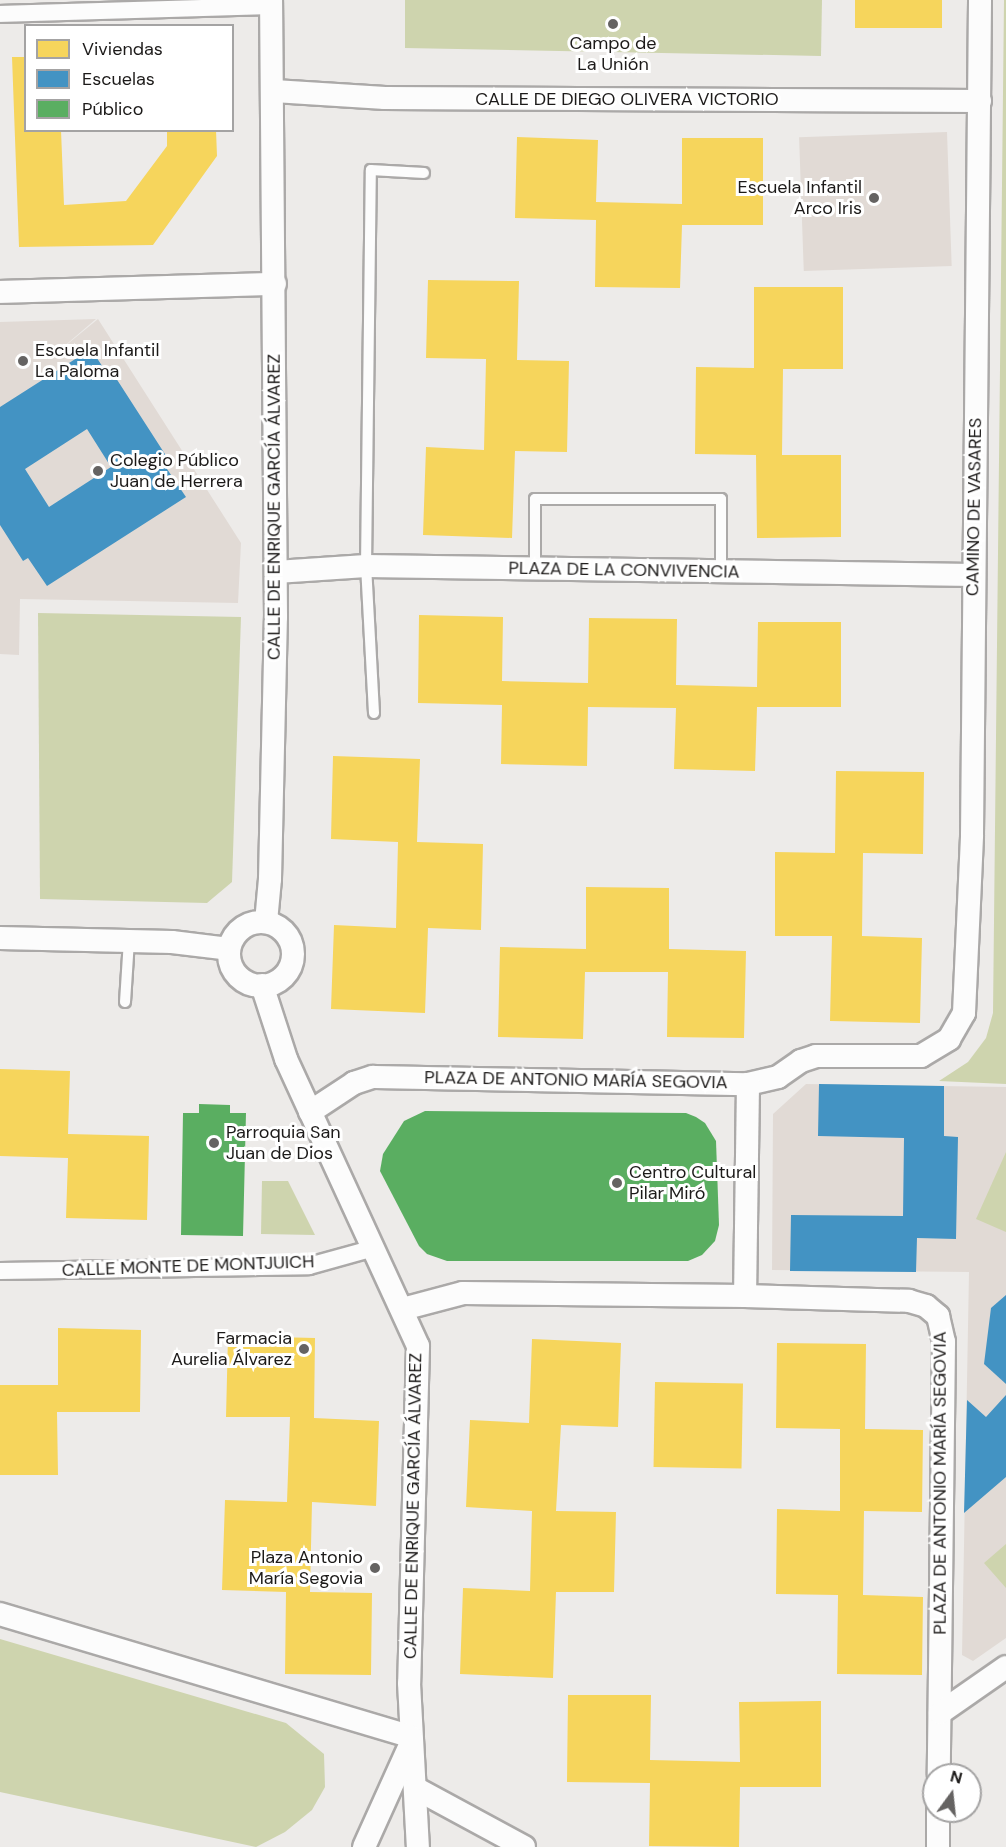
<!DOCTYPE html>
<html>
<head>
<meta charset="utf-8">
<style>
	body { margin:0 }
	#map { position:relative; width:1006px; height:1847px; overflow:hidden; background:#edebe9; font-family:"DM Sans",sans-serif }
	div>[style] { position:absolute }
	.built>* { inset:0; background:#e1dad5; transform-origin:0 0 }
	.green>* { inset:0; background:#ced4ae }
	.homes>* { inset:0; background:#f6d55c; transform-origin:0 0 }
	.schools>* { inset:0; background:#4393c3 }
	.public>* { inset:0; background:#5aae61 }
	.roads { filter:drop-shadow(2px 0 #aba9a8) drop-shadow(-2px 0 #aba9a8) drop-shadow(0 2px #aba9a8) drop-shadow(0 -2px #aba9a8) }
	.service>* { height:10px; margin:-5px; padding:0 5px; transform-origin:5px; border-radius:5px; background:#fcfcfc }
	.pedestrian>* { height:16px; margin:-8px; padding:0 8px; transform-origin:8px; border-radius:8px; background:#fcfcfc }
	.minor>* { height:22px; margin:-11px; padding:0 11px; transform-origin:11px; border-radius:11px; background:#fcfcfc }
	.minor>.ring { margin:-11px; padding:0; box-sizing:content-box; background:none; border:22px solid #fcfcfc; border-radius:50% }
	.dots>* { width:16px; height:16px; translate:-50% -50%; box-sizing:border-box; border:3px solid #fff; border-radius:50% }
	span { translate:-50% -50%; white-space:nowrap; text-align:center; line-height:1.15; -webkit-text-stroke:6px #fff; paint-order:stroke }
	.poi-label { font-size:18px; color:#1c1a19 }
	.right { translate:-100% -50%; text-align:right }
	.left { translate:0 -50%; text-align:left }
	.street-label { font-size:18px; color:#1c1a19 }
	.legend { position:absolute; left:24px; top:24px; width:210px; height:108px; box-sizing:border-box; background:#fff; border:2px solid #a4a3a3; margin:0; padding:8px 10px; list-style:none; font-size:18px; color:#1c1a19 }
	.legend li { display:flex; align-items:center; gap:12px; height:30px }
	.legend b { width:30px; border:2px solid #a4a3a3 }
	.north { position:absolute; left:922px; top:1763px; width:60px; height:60px; box-sizing:border-box; background:#fff; border:2px solid #a4a3a3; border-radius:50%; rotate:15deg; font-size:16px; font-weight:700; line-height:24px; text-align:center; color:#1c1a19 }
	.north::after { content:''; display:block; margin:auto; width:21px; height:27px; background:#656362; clip-path:polygon(50% 0,100% 100%,50% 72%,0 100%) }
</style>
</head>
<body>
<div id="map">
	<div class="built">
		<i style="left:947px;top:132px;width:134px;height:148px;rotate:88deg"></i>
		<i style="clip-path:polygon(96px 319px,48px 360px,98px 319px,241px 543px,238px 603px,20px 599px,19px 655px,0 654px,0 322px)"></i>
		<i style="clip-path:polygon(806px 1084px,1006px 1087px,1006px 1638px,973px 1661px,962px 1655px,969px 1272px,772px 1270px,773px 1114px)"></i>
	</div>
	<div class="green">
		<i style="clip-path:polygon(405px 0,822px 0,821px 56px,405px 48px)"></i>
		<i style="clip-path:polygon(1004px 0,1006px 0,1006px 1084px,939px 1081px,968px 1062px,986px 1038px,993px 1013px)"></i>
		<i style="clip-path:polygon(38px 613px,241px 617px,232px 882px,207px 903px,40px 899px)"></i>
		<i style="clip-path:polygon(1006px 1152px,1006px 1232px,976px 1219px)"></i>
		<i style="clip-path:polygon(262px 1181px,288px 1181px,315px 1235px,261px 1234px)"></i>
		<i style="clip-path:polygon(1006px 1544px,1006px 1588px,984px 1563px)"></i>
		<i style="clip-path:polygon(0 1639px,286px 1723px,324px 1754px,325px 1787px,312px 1810px,285px 1832px,256px 1847px,0 1792px)"></i>
	</div>
	<div class="homes">
		<i style="left:855px;top:0;width:87px;height:28px"></i>
		<i style="clip-path:polygon(12px 57px,26px 57px,26px 130px,61px 130px,64px 205px,126px 201px,167px 146px,167px 130px,216px 130px,217px 156px,153px 245px,19px 247px)"></i>
		<i style="clip-path:polygon(517px 137px,598px 140px,596px 202px,682px 204px,682px 138px,763px 138px,763px 225px,682px 225px,680px 288px,595px 287px,596px 220px,515px 218px)"></i>
		<i style="clip-path:polygon(428px 280px,519px 281px,517px 360px,569px 361px,567px 452px,515px 451px,512px 538px,423px 535px,426px 447px,484px 450px,486px 359px,426px 358px)"></i>
		<i style="clip-path:polygon(754px 287px,843px 287px,843px 369px,783px 369px,782px 455px,841px 455px,841px 537px,757px 538px,756px 455px,695px 454px,696px 367px,754px 368px)"></i>
		<i style="clip-path:polygon(419px 615px,503px 617px,502px 681px,588px 683px,589px 618px,677px 619px,676px 685px,757px 687px,758px 622px,841px 622px,841px 707px,757px 707px,755px 771px,674px 769px,676px 708px,588px 707px,587px 766px,501px 764px,502px 705px,418px 703px)"></i>
		<i style="clip-path:polygon(333px 756px,420px 759px,417px 842px,483px 844px,481px 930px,428px 928px,425px 1013px,331px 1009px,334px 925px,396px 928px,398px 842px,331px 839px)"></i>
		<i style="clip-path:polygon(836px 771px,924px 772px,923px 854px,863px 853px,862px 936px,922px 938px,920px 1023px,830px 1021px,832px 936px,775px 936px,775px 852px,835px 853px)"></i>
		<i style="clip-path:polygon(586px 887px,669px 888px,669px 949px,746px 951px,744px 1038px,667px 1037px,668px 972px,585px 972px,583px 1039px,498px 1037px,500px 947px,586px 949px)"></i>
		<i style="clip-path:polygon(0 1069px,70px 1071px,68px 1134px,149px 1136px,147px 1220px,66px 1218px,68px 1158px,0 1156px)"></i>
		<i style="clip-path:polygon(58px 1328px,141px 1330px,140px 1412px,57px 1412px,58px 1475px,0 1475px,0 1385px,58px 1385px)"></i>
		<i style="clip-path:polygon(228px 1336px,315px 1338px,314px 1418px,379px 1421px,376px 1506px,312px 1502px,310px 1592px,372px 1593px,371px 1675px,285px 1674px,286px 1592px,222px 1590px,225px 1500px,287px 1502px,290px 1417px,226px 1417px)"></i>
		<i style="clip-path:polygon(532px 1339px,621px 1343px,618px 1427px,561px 1425px,556px 1511px,616px 1512px,614px 1592px,556px 1592px,553px 1678px,460px 1674px,463px 1588px,530px 1591px,532px 1511px,466px 1507px,470px 1420px,529px 1423px)"></i>
		<i style="clip-path:polygon(777px 1343px,866px 1344px,865px 1429px,923px 1430px,922px 1512px,864px 1511px,863px 1595px,923px 1597px,922px 1675px,837px 1674px,838px 1595px,776px 1594px,777px 1509px,840px 1511px,840px 1429px,776px 1428px)"></i>
		<i style="left:655px;top:1382px;width:88px;height:85px;rotate:1deg"></i>
		<i style="clip-path:polygon(568px 1695px,651px 1695px,650px 1760px,740px 1762px,739px 1702px,821px 1701px,821px 1787px,740px 1787px,739px 1847px,649px 1846px,650px 1783px,567px 1782px)"></i>
	</div>
	<div class="schools">
		<i style="clip-path:polygon(evenodd,91px 349px,110px 378px,114px 375px,172px 465px,167px 469px,186px 497px,47px 586px,28px 558px,23px 561px,0 525px,0 407px,91px 349px,87px 429px,111px 467px,49px 507px,25px 469px,87px 429px)"></i>
		<i style="clip-path:polygon(819px 1084px,944px 1086px,944px 1136px,958px 1137px,956px 1239px,917px 1238px,916px 1272px,790px 1271px,791px 1215px,903px 1216px,904px 1138px,818px 1136px)"></i>
		<i style="clip-path:polygon(1006px 1295px,1006px 1384px,984px 1364px,991px 1308px)"></i>
		<i style="clip-path:polygon(1006px 1395px,1006px 1477px,964px 1513px,967px 1400px,986px 1417px)"></i>
	</div>
	<div class="public">
		<i style="clip-path:polygon(199px 1104px,230px 1105px,230px 1113px,246px 1113px,243px 1236px,181px 1235px,183px 1113px,199px 1113px)"></i>
		<i style="clip-path:polygon(425px 1111px,686px 1113px,696px 1117px,705px 1123px,716px 1141px,719px 1225px,715px 1241px,702px 1255px,688px 1261px,447px 1261px,427px 1254px,419px 1246px,380px 1171px,383px 1154px,404px 1121px)"></i>
	</div>
	<div class="roads">
		<div class="service">
			<i style="left:535px;top:569px;width:70px;rotate:-90deg"></i>
			<i style="left:535px;top:499px;width:186px"></i>
			<i style="left:721px;top:499px;width:72px;rotate:90deg"></i>
			<i style="left:374px;top:713px;width:147px;rotate:-93.1deg"></i>
			<i style="left:366px;top:566px;width:396px;rotate:-89.3deg"></i>
			<i style="left:371px;top:170px;width:53px;rotate:3.2deg"></i>
			<i style="left:125px;top:1002px;width:62px;rotate:-86.3deg"></i>
		</div>
		<div class="pedestrian">
			<i style="left:0;top:14px;width:272px;rotate:-1.7deg"></i>
			<i style="left:0;top:1271px;width:309px;rotate:-0.9deg"></i>
			<i style="left:309px;top:1266px;width:67px;rotate:-15.5deg"></i>
		</div>
		<div class="minor">
			<i style="left:274px;top:91px;width:111px;rotate:3.6deg"></i>
			<i style="left:385px;top:98px;width:595px;rotate:0.29deg"></i>
			<i style="left:0;top:292px;width:275px;rotate:-1.7deg"></i>
			<i style="left:276px;top:572px;width:90px;rotate:-3.8deg"></i>
			<i style="left:366px;top:566px;width:607px;rotate:0.85deg"></i>
			<i style="left:266px;top:922px;width:43px;rotate:-84.7deg"></i>
			<i style="left:270px;top:879px;width:262px;rotate:-88.7deg"></i>
			<i style="left:276px;top:617px;width:617px;rotate:-90.46deg"></i>
			<i class="ring" style="left:229px;top:922px;width:42px;height:42px"></i>
			<i style="left:0;top:938px;width:172px;rotate:1.3deg"></i>
			<i style="left:172px;top:942px;width:57px;rotate:7deg"></i>
			<i style="left:262px;top:985px;width:78px;rotate:72deg"></i>
			<i style="left:286px;top:1059px;width:316px;rotate:65.3deg"></i>
			<i style="left:418px;top:1346px;width:337px;rotate:91.5deg"></i>
			<i style="left:409px;top:1683px;width:164px;rotate:86.9deg"></i>
			<i style="left:748px;top:1084px;width:31px;rotate:-13deg"></i>
			<i style="left:778px;top:1077px;width:28px;rotate:-35deg"></i>
			<i style="left:801px;top:1061px;width:16px;rotate:-18deg"></i>
			<i style="left:816px;top:1056px;width:105px"></i>
			<i style="left:921px;top:1056px;width:33px;rotate:-31deg"></i>
			<i style="left:949px;top:1039px;width:30px;rotate:-60deg"></i>
			<i style="left:964px;top:1013px;width:178px;rotate:-87.4deg"></i>
			<i style="left:972px;top:835px;width:835px;rotate:-89.45deg"></i>
			<i style="left:310px;top:1112px;width:53px;rotate:-33.4deg"></i>
			<i style="left:354px;top:1083px;width:20px;rotate:-18deg"></i>
			<i style="left:373px;top:1077px;width:375px;rotate:1.1deg"></i>
			<i style="left:748px;top:1084px;width:212px;rotate:90.8deg"></i>
			<i style="left:745px;top:1296px;width:282px;rotate:-179.4deg"></i>
			<i style="left:463px;top:1293px;width:62px;rotate:165.1deg"></i>
			<i style="left:745px;top:1296px;width:164px;rotate:1.7deg"></i>
			<i style="left:909px;top:1301px;width:18px;rotate:16deg"></i>
			<i style="left:926px;top:1306px;width:16px;rotate:40deg"></i>
			<i style="left:938px;top:1316px;width:27px;rotate:77deg"></i>
			<i style="left:944px;top:1342px;width:433px;rotate:90.7deg"></i>
			<i style="left:0;top:1614px;width:428px;rotate:16.6deg"></i>
			<i style="left:940px;top:1713px;width:80px;rotate:-34.9deg"></i>
			<i style="left:415px;top:1788px;width:124px;rotate:28.4deg"></i>
			<i style="left:364px;top:1847px;width:112px;rotate:-65.7deg"></i>
			<i style="left:938px;top:1847px;width:36px;rotate:-90deg"></i>
		</div>
	</div>
	<div class="dots">
		<i style="left:613px;top:24px;background:#656362"></i>
		<i style="left:874px;top:198px;background:#656362"></i>
		<i style="left:23px;top:361px;background:#656362"></i>
		<i style="left:98px;top:471px;background:#656362"></i>
		<i style="left:214px;top:1143px;background:#656362"></i>
		<i style="left:617px;top:1183px;background:#656362"></i>
		<i style="left:304px;top:1349px;background:#656362"></i>
		<i style="left:375px;top:1568px;background:#656362"></i>
	</div>
	<div class="poi-label">
		<span style="left:613px;top:54px">Campo de<br>La Unión</span>
		<span class="right" style="left:862px;top:198px">Escuela Infantil<br>Arco Iris</span>
		<span class="left" style="left:35px;top:361px">Escuela Infantil<br>La Paloma</span>
		<span class="left" style="left:110px;top:471px">Colegio Público<br>Juan de Herrera</span>
		<span class="left" style="left:226px;top:1143px">Parroquia San<br>Juan de Dios</span>
		<span class="left" style="left:629px;top:1183px">Centro Cultural<br>Pilar Miró</span>
		<span class="right" style="left:292px;top:1349px">Farmacia<br>Aurelia Álvarez</span>
		<span class="right" style="left:363px;top:1568px">Plaza Antonio<br>María Segovia</span>
	</div>
	<div class="street-label">
		<span style="left:627px;top:99px">CALLE DE DIEGO OLIVERA VICTORIO</span>
		<span style="left:274px;top:507px;rotate:-90deg">CALLE DE ENRIQUE GARCÍA ÁLVAREZ</span>
		<span style="left:974px;top:507px;rotate:-89deg">CAMINO DE VASARES</span>
		<span style="left:624px;top:570px;rotate:1deg">PLAZA DE LA CONVIVENCIA</span>
		<span style="left:576px;top:1080px;rotate:1deg">PLAZA DE ANTONIO MARÍA SEGOVIA</span>
		<span style="left:188px;top:1266px;rotate:-2deg">CALLE MONTE DE MONTJUICH</span>
		<span style="left:940px;top:1483px;rotate:-90deg">PLAZA DE ANTONIO MARÍA SEGOVIA</span>
		<span style="left:413px;top:1506px;rotate:-89deg">CALLE DE ENRIQUE GARCÍA ÁLVAREZ</span>
	</div>
	<ul class="legend">
	<li><b style="height:16px;background:#f6d55c"></b>Viviendas</li>
	<li><b style="height:16px;background:#4393c3"></b>Escuelas</li>
	<li><b style="height:16px;background:#5aae61"></b>Público</li>
	</ul>
	<div class="north">N</div>
</div>
</body>
</html>
